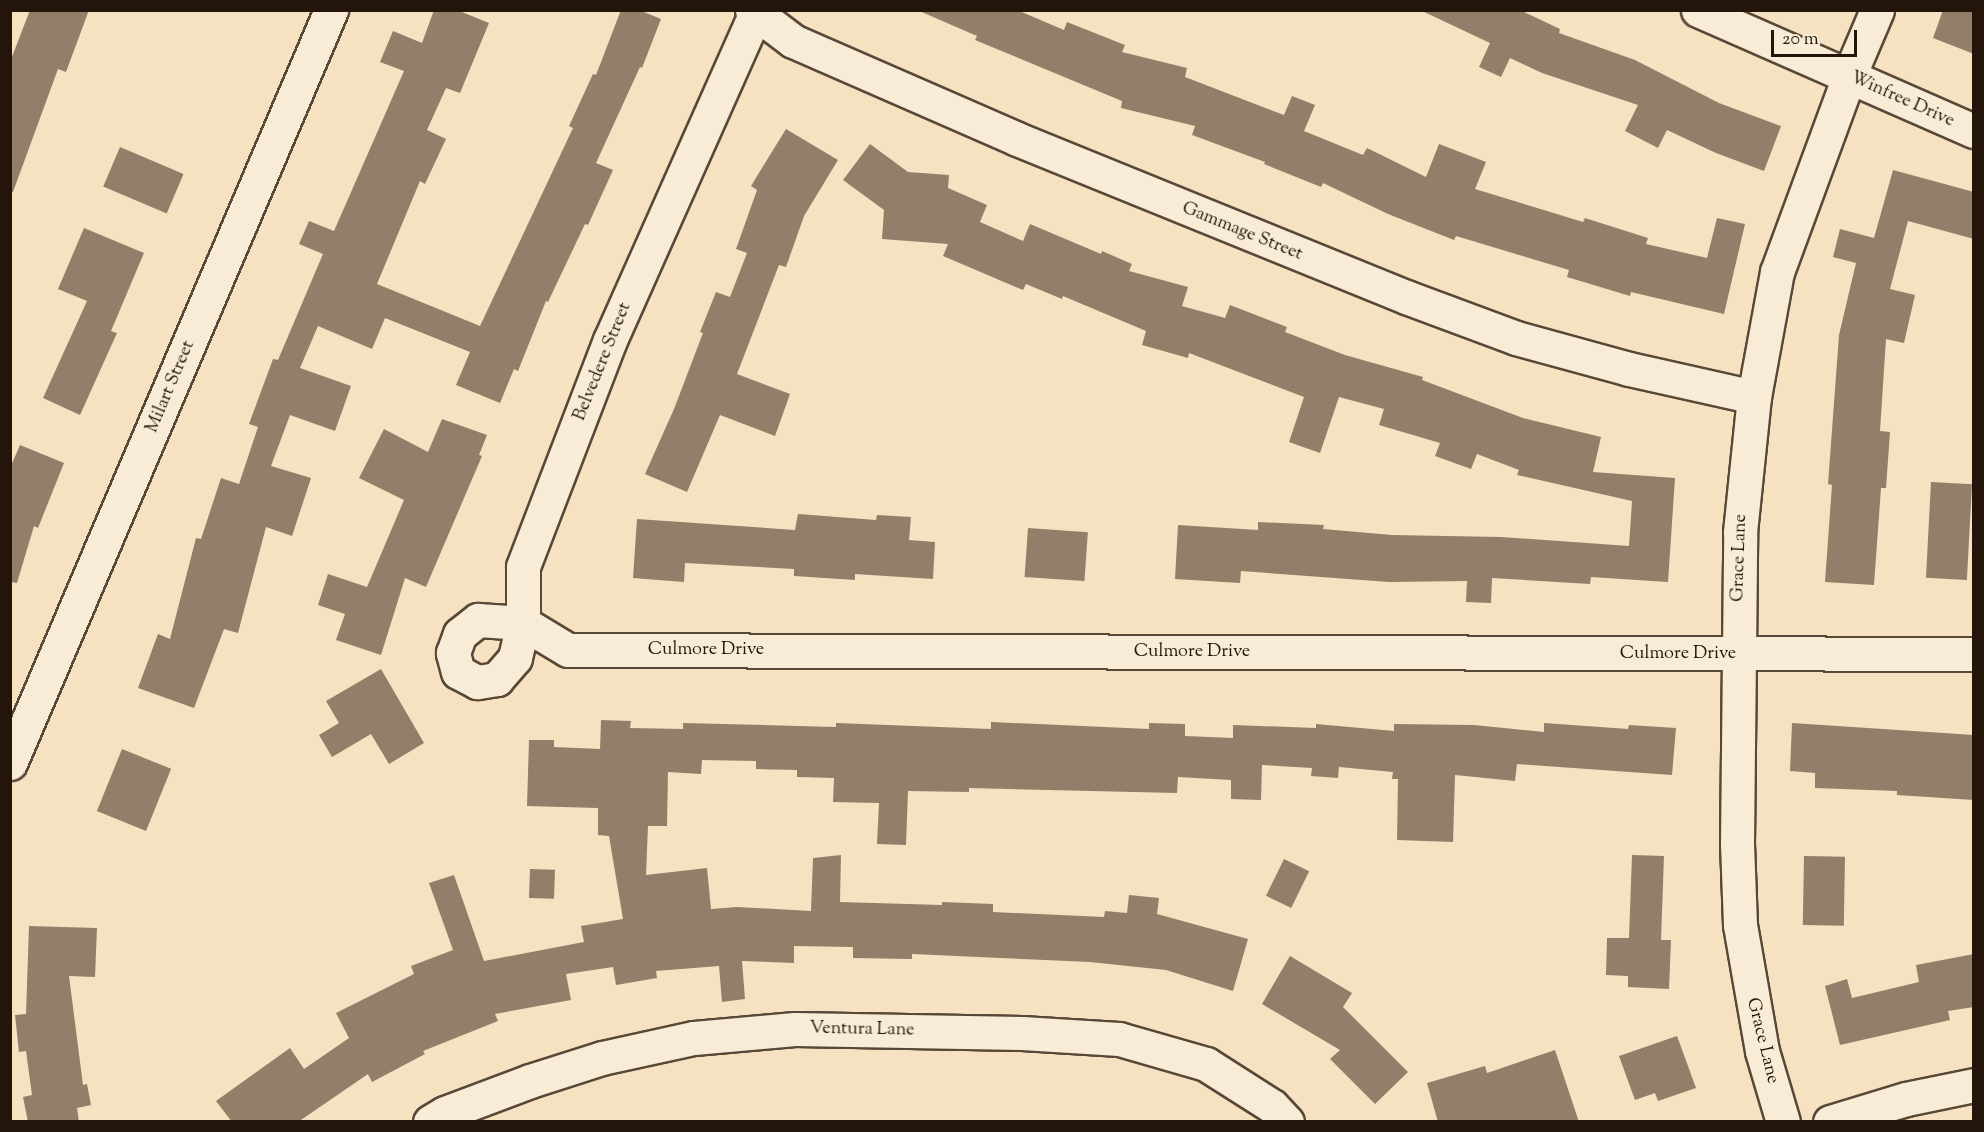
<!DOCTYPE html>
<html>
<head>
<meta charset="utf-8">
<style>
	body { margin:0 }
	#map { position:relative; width:1984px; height:1132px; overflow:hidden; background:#f6e1c1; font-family:"Sorts Mill Goudy",serif }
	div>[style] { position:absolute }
	.building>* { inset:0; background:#917f69; transform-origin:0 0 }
	.roads { filter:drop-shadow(2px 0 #584838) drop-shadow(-2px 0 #584838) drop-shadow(0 2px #584838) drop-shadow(0 -2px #584838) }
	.minor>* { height:33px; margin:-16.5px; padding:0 16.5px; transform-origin:16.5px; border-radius:16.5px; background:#f9ecd7 }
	span { translate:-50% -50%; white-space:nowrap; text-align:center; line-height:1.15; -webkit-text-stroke:4.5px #f9ecd7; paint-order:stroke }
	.street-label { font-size:18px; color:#23150a }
	.frame { position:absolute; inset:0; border:12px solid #23150a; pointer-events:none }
	.scale { position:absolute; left:1771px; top:30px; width:86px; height:27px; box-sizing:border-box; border:3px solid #23150a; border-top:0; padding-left:8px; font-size:18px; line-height:21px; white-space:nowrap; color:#23150a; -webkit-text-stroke:4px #f9ecd7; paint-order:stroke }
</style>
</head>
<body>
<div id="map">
	<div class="building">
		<i style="clip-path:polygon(30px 10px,89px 10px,66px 72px,58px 69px,13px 192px,10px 192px,10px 62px)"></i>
		<i style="clip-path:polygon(434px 10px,457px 10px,489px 23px,460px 93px,446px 88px,427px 130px,446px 139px,425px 184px,420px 181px,377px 284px,480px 326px,573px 128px,569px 126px,593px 74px,596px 75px,621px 10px,639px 10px,661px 19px,642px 68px,640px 67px,596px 163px,613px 170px,588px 225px,585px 224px,548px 302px,546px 301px,518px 371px,514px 369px,500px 403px,456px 385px,470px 352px,385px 318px,372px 349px,318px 326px,300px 368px,351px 386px,335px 431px,290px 415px,271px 466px,311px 478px,292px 536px,266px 527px,238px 633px,224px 629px,194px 708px,138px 688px,158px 634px,170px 639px,196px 538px,201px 539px,221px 478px,239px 484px,258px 427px,249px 424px,273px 359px,278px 360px,323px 254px,299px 244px,309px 221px,334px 231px,404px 71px,380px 62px,393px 31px,422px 43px)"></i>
		<i style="clip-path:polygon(917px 10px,1017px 10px,1064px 30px,1067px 22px,1125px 45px,1122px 52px,1187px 68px,1185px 77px,1284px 115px,1292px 96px,1315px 105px,1304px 131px,1363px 155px,1367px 148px,1426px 177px,1439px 144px,1486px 162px,1475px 189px,1583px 222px,1585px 218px,1648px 238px,1646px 244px,1707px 258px,1717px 218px,1745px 224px,1724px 314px,1631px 292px,1630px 296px,1567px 277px,1569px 270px,1456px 236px,1454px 240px,1388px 214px,1323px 183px,1321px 187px,1264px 164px,1265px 162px,1192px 135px,1195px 126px,1121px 108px,1122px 101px,975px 40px,977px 36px)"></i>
		<i style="clip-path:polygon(1420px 10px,1520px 10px,1560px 29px,1559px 33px,1635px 60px,1719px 103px,1781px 126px,1764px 171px,1716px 153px,1667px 130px,1658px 148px,1625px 131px,1638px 105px,1542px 73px,1510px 58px,1501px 77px,1479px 67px,1490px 43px)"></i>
		<i style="clip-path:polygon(1943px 10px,1974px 10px,1974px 54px,1933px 38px)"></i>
		<i style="clip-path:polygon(786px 129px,838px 160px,804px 216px,786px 267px,779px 265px,737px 374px,790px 394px,775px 436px,720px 415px,687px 492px,645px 474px,674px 409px,703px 333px,700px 332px,716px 292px,730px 297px,747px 253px,736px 249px,757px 190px,751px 186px)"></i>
		<i style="clip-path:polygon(870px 144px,908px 172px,949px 175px,948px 188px,987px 205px,980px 222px,1023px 241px,1030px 224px,1101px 254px,1102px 251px,1132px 264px,1129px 271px,1188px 287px,1182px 306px,1225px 318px,1230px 305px,1287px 327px,1285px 332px,1345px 355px,1423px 377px,1422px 380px,1523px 418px,1601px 437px,1593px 472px,1675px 478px,1668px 582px,1591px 577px,1590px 584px,1492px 578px,1491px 603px,1466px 602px,1467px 581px,1389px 582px,1241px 571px,1240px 583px,1175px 579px,1178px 525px,1258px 530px,1258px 522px,1324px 525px,1323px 529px,1392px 535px,1501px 537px,1629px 546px,1632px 501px,1517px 475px,1519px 470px,1477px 454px,1471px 469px,1435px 456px,1440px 443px,1379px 425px,1384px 409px,1339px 397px,1320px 453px,1289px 442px,1304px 397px,1189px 353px,1188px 358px,1142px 345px,1146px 331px,1063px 296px,1062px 299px,1026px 284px,1023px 290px,943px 256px,948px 244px,882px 239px,884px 210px,843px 180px)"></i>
		<i style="left:120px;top:147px;width:69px;height:43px;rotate:23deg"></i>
		<i style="clip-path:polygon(1893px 170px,1974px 192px,1974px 239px,1908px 221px,1890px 289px,1915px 295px,1904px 343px,1886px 339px,1880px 431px,1890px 432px,1886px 488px,1881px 488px,1874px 585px,1825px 582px,1832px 485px,1828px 484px,1839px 335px,1856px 263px,1833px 257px,1840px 229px,1874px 238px)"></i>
		<i style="clip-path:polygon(84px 228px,144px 253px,111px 331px,117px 333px,80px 415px,43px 398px,87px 301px,58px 289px)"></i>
		<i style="clip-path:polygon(442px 419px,487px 435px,479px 455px,482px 456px,426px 587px,405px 578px,381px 655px,336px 640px,345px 614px,318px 605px,328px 574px,367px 587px,404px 500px,359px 478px,384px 429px,428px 452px)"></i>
		<i style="clip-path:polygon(20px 445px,64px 463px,38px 528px,34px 526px,17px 583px,10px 582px,10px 468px)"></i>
		<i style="left:1931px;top:482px;width:41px;height:96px;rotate:3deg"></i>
		<i style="clip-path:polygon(798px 514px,876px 520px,877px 515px,911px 517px,909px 540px,935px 542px,933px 579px,855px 574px,855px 580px,794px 576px,794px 569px,685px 563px,684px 582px,633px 578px,637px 519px,795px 530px)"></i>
		<i style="left:1028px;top:528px;width:60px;height:49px;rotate:4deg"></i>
		<i style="clip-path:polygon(381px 669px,424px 743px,389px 764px,371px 734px,332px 757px,319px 735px,339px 723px,326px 701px)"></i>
		<i style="clip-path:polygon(601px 720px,631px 721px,630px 728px,683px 729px,683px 723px,836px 727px,836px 723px,991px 729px,991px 722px,1149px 729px,1149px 723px,1185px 724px,1185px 736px,1233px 738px,1233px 725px,1316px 728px,1316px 724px,1394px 731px,1394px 724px,1474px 725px,1544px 732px,1544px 723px,1628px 729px,1629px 725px,1676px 728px,1672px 775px,1517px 764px,1515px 781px,1455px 775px,1453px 842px,1397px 840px,1398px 779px,1392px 779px,1393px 772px,1339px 767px,1338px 778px,1311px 776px,1312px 768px,1262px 765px,1261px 800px,1231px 799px,1231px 780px,1178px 777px,1177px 793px,969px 788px,969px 792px,908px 791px,906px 845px,877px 844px,879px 803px,833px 802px,834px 778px,797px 777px,797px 770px,756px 769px,756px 761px,702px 760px,701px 774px,668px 772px,667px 826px,648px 826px,646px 875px,707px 868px,711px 909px,737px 907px,811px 911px,813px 858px,841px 855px,840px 902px,942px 905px,942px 902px,993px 904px,993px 912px,1104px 917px,1105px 911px,1127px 913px,1129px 895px,1159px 898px,1157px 914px,1248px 939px,1233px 991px,1166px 970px,1090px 962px,912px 954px,912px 959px,853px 958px,853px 947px,794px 946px,794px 963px,742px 961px,745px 999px,722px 1002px,719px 966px,656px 971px,657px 978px,616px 985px,613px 967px,566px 974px,571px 1000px,495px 1014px,498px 1021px,423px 1051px,425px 1054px,372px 1082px,368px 1074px,298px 1122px,232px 1122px,216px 1101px,290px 1048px,304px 1069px,349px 1038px,336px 1013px,414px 974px,411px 966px,453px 950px,429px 883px,454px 875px,484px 961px,584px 942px,581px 926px,623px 919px,609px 836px,598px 835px,598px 808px,527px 806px,529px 740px,554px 740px,554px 747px,600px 749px)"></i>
		<i style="clip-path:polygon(1792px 723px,1974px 735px,1974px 800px,1897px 795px,1897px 791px,1815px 788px,1815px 773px,1790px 771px)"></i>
		<i style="left:122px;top:749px;width:53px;height:67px;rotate:22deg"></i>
		<i style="clip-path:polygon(1632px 855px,1664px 856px,1661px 940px,1671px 940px,1669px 989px,1628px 987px,1628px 976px,1606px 975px,1607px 938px,1629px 938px)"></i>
		<i style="left:1804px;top:856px;width:41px;height:69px;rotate:1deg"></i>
		<i style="left:1284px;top:859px;width:28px;height:41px;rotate:26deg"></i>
		<i style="left:530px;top:869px;width:25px;height:29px;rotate:2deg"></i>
		<i style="clip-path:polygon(29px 926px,97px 928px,95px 977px,69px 976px,83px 1085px,87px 1084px,91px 1105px,77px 1108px,79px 1122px,28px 1122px,23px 1097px,32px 1095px,26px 1051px,19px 1052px,15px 1015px,26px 1014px)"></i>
		<i style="clip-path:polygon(1974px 954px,1974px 1007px,1948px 1011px,1950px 1020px,1840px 1045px,1825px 986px,1847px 979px,1852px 998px,1919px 982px,1916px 965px)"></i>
		<i style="clip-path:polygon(1290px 956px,1352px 993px,1343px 1007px,1408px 1072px,1375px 1104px,1330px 1059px,1340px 1050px,1262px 1004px)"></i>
		<i style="clip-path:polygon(1677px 1036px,1696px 1088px,1658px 1101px,1655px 1093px,1635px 1100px,1619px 1056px)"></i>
		<i style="clip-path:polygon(1555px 1050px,1579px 1122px,1438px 1122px,1427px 1083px,1485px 1066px,1487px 1073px)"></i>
	</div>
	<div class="roads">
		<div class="minor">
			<i style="left:752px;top:10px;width:51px;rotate:37.1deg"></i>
			<i style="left:793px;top:41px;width:244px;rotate:23.6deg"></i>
			<i style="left:1017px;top:139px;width:420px;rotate:22.1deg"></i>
			<i style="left:1406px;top:297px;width:117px;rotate:20.4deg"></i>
			<i style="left:1516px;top:338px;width:117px;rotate:15.3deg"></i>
			<i style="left:1629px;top:369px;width:128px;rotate:12.6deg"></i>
			<i style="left:757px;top:10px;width:361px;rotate:114deg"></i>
			<i style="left:610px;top:340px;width:243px;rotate:111deg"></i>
			<i style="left:523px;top:567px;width:56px;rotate:90deg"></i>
			<i style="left:523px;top:623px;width:36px;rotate:103deg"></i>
			<i style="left:515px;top:658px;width:28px;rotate:131deg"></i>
			<i style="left:497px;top:679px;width:20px;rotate:171deg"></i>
			<i style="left:477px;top:682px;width:21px;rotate:-152deg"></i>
			<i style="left:458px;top:672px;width:20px;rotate:-105deg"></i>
			<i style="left:453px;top:653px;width:20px;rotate:-70deg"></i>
			<i style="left:460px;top:634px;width:23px;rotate:-38deg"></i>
			<i style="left:478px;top:620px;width:45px;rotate:3.8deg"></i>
			<i style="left:523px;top:623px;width:52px;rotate:31deg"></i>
			<i style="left:568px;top:650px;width:1406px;rotate:0.16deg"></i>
			<i style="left:1698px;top:10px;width:301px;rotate:23.7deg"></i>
			<i style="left:10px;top:763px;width:819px;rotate:-66.91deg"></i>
			<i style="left:430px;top:1122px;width:17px;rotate:-31deg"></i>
			<i style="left:445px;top:1113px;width:91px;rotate:-20.6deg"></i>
			<i style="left:530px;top:1081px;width:76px;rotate:-17.7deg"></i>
			<i style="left:602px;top:1058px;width:94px;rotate:-12.3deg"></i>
			<i style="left:694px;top:1038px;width:101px;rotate:-5.1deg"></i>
			<i style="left:795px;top:1029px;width:227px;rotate:1deg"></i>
			<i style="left:1022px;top:1033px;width:97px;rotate:3.5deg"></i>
			<i style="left:1119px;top:1039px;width:91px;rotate:16deg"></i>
			<i style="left:1206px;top:1064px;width:78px;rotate:32.5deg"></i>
			<i style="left:1272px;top:1106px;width:22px;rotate:47deg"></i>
			<i style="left:1783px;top:1122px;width:74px;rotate:-106.5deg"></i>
			<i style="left:1762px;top:1051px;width:128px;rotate:-99.9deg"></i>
			<i style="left:1740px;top:925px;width:81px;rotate:-92.1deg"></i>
			<i style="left:1737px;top:844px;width:312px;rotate:-89.4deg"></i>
			<i style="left:1740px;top:532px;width:136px;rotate:-84.1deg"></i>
			<i style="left:1754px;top:397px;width:127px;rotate:-79.6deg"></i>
			<i style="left:1777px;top:272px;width:209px;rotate:-69.8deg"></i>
			<i style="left:1849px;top:76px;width:72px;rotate:-67deg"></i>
			<i style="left:1830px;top:1122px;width:79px;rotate:-16.8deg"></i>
			<i style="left:1906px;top:1099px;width:69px;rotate:-11.6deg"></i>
		</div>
	</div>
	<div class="street-label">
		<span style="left:1902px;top:100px;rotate:24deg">Winfree Drive</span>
		<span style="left:1242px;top:232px;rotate:22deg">Gammage Street</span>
		<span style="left:603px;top:362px;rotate:-68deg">Belvedere Street</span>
		<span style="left:171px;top:387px;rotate:-67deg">Milart Street</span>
		<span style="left:1740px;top:558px;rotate:-88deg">Grace Lane</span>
		<span style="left:706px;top:650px">Culmore Drive</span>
		<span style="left:1192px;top:652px">Culmore Drive</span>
		<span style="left:1678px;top:654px">Culmore Drive</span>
		<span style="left:862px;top:1030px;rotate:1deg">Ventura Lane</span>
		<span style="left:1762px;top:1041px;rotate:76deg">Grace Lane</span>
	</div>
	<div class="frame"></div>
	<div class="scale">20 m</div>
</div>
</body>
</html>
